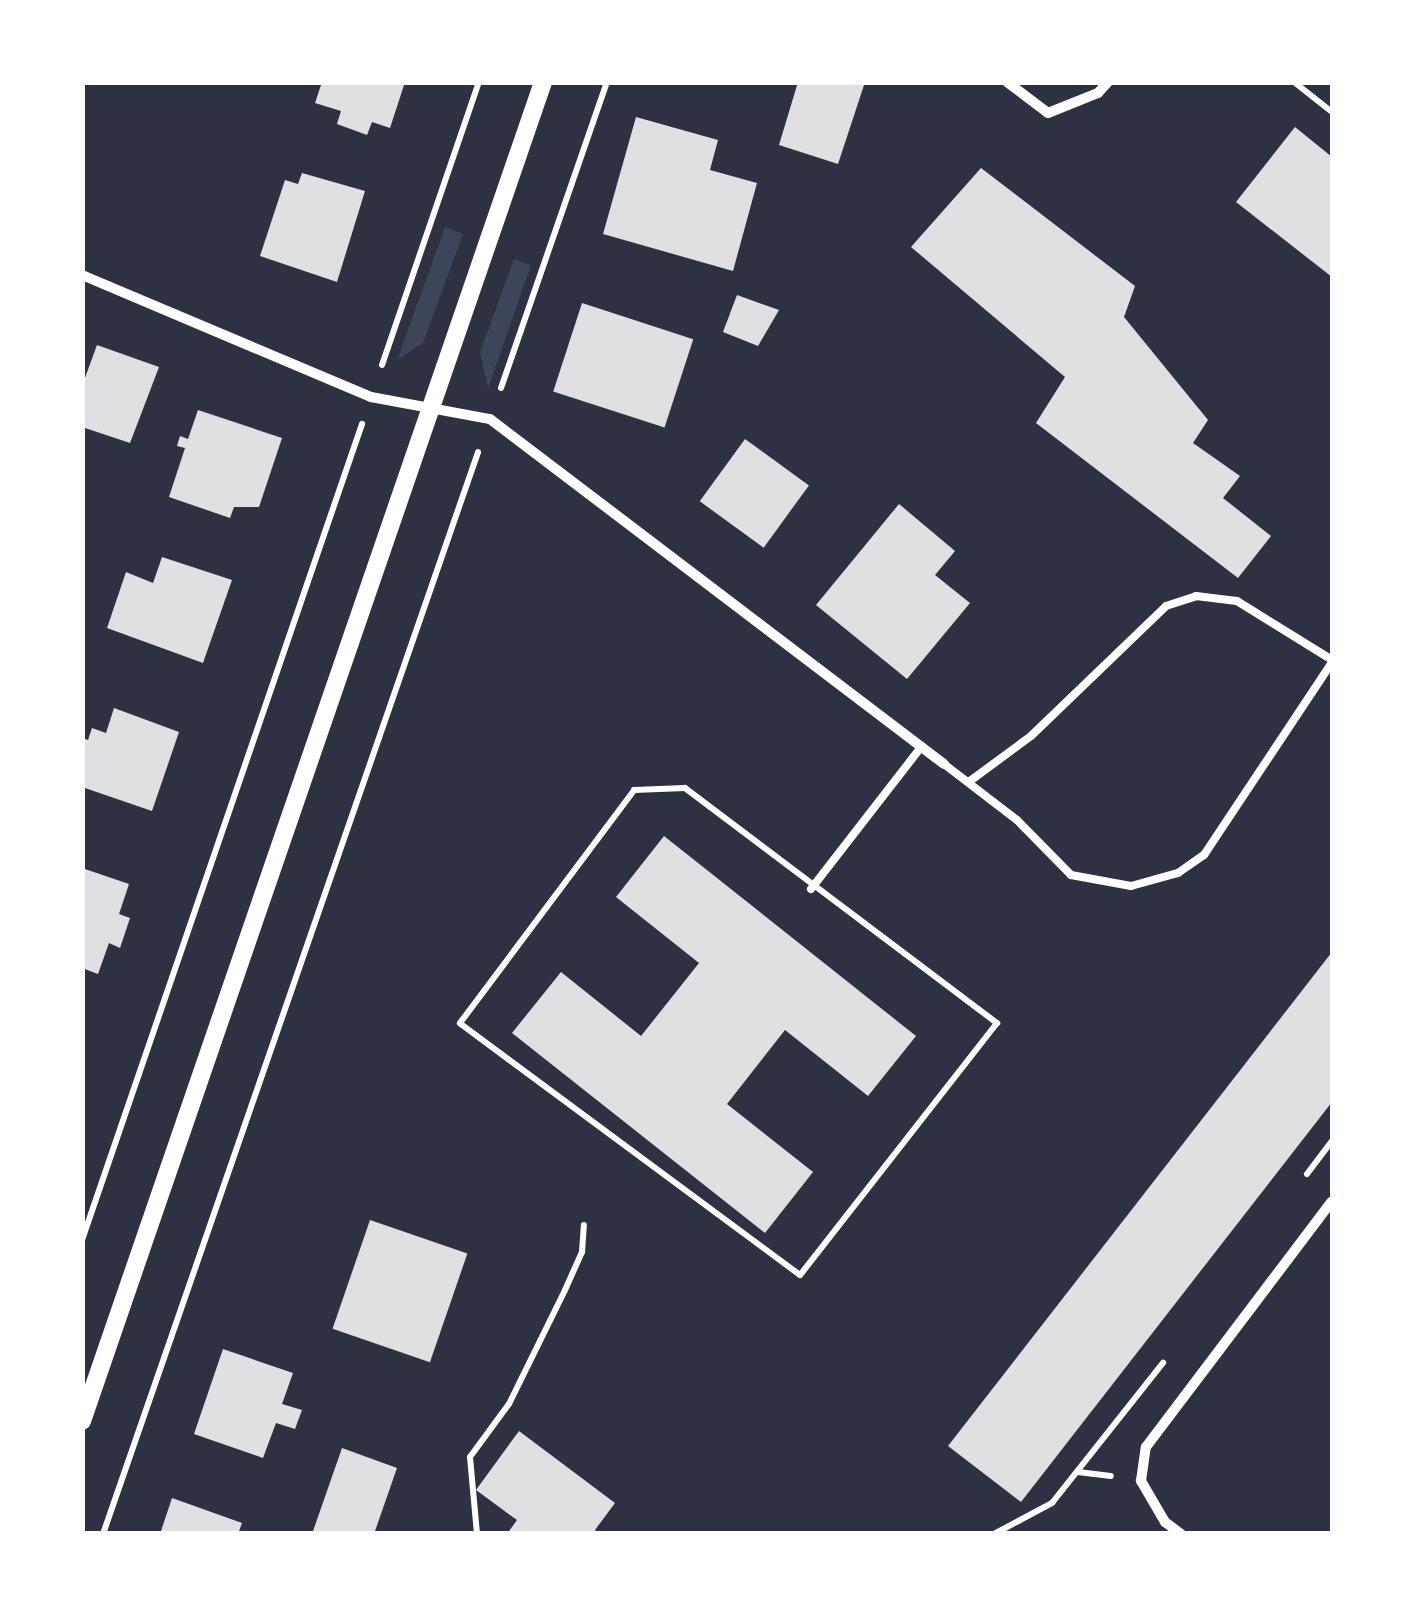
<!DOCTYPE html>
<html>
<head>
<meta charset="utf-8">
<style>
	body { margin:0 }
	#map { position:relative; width:1415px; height:1616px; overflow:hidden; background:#2d3142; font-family:Arial,sans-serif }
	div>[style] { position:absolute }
	.green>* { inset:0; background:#3c4559 }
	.building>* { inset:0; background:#e0e0e3; transform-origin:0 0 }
	.path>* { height:6px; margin:-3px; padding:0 3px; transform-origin:3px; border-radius:3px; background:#fff }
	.service>* { height:8px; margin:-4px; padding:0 4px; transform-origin:4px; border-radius:4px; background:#fff }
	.minor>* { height:10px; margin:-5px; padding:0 5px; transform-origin:5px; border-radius:5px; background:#fff }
	.tertiary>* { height:18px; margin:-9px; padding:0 9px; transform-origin:9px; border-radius:9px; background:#fff }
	span { translate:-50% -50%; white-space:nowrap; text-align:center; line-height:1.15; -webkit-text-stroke:9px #fff; paint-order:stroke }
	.frame { position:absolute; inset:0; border:85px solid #fff; pointer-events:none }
</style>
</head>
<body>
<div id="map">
	<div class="green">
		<i style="clip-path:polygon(445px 227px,463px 234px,423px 343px,397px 360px)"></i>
		<i style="clip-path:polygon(514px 259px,531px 265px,488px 389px,480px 352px)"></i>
	</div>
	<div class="building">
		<i style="clip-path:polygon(322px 82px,405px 82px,390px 128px,372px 122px,367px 135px,337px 124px,341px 111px,315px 103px)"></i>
		<i style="clip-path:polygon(798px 82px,865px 82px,838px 164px,779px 145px)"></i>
		<i style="clip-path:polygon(636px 117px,718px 140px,710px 170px,757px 183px,733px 271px,603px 234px)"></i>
		<i style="clip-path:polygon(1295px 127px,1332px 157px,1332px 277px,1236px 202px)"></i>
		<i style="clip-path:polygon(981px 168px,1135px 286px,1124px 317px,1208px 420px,1193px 443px,1240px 476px,1223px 498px,1271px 536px,1238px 578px,1036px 423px,1065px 377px,911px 247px)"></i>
		<i style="clip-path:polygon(302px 173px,365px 191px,337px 282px,260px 256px,285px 180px,298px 184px)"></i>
		<i style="clip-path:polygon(737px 295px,779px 310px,758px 346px,723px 332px)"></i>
		<i style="left:582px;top:303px;width:117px;height:93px;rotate:18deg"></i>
		<i style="clip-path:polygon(97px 345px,159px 367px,130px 443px,82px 427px,82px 386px)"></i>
		<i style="clip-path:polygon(198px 410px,282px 438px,259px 507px,234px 507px,230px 518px,169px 497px,185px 448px,177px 446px,180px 436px,188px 439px)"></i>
		<i style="left:745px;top:439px;width:79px;height:77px;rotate:36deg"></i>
		<i style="clip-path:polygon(899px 504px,955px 551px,935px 575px,970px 603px,907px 679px,816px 605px)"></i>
		<i style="clip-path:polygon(162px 557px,232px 580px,203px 663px,107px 628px,126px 572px,153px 583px)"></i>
		<i style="clip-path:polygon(114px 708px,179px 732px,152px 811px,82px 787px,82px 738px,88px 740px,92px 728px,106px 733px)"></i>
		<i style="clip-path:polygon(664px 836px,916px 1036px,868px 1096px,785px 1030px,727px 1104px,813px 1172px,765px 1233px,512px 1033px,561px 972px,641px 1036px,699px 963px,616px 897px)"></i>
		<i style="clip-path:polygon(82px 868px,129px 884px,119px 914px,130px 918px,120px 948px,109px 943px,98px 974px,82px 968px)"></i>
		<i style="clip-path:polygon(1332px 952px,1332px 1102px,1021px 1502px,948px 1446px)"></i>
		<i style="left:370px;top:1220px;width:103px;height:115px;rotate:19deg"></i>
		<i style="clip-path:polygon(223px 1349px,293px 1373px,282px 1404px,302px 1410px,295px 1429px,276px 1423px,263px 1458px,194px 1434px)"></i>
		<i style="clip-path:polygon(519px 1431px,615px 1503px,595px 1530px,600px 1534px,507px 1534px,517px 1520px,476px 1490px)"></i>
		<i style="clip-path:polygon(342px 1448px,397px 1468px,374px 1534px,312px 1534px)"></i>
		<i style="clip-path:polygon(172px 1498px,242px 1523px,238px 1534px,160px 1534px)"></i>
	</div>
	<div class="path">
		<i style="left:1294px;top:82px;width:48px;rotate:38.3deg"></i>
		<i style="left:382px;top:365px;width:299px;rotate:-71.1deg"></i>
		<i style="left:501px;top:388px;width:324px;rotate:-70.9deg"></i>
		<i style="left:685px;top:788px;width:391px;rotate:37deg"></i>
		<i style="left:997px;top:1023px;width:320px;rotate:128deg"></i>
		<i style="left:800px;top:1275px;width:423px;rotate:-143.5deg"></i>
		<i style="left:460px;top:1023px;width:291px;rotate:-53.2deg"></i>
		<i style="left:634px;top:790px;width:51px;rotate:-2.2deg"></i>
		<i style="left:1307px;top:1174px;width:41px;rotate:-52.9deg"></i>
		<i style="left:82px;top:1240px;width:863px;rotate:-71.06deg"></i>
		<i style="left:1078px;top:1472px;width:33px;rotate:7deg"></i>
		<i style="left:103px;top:1534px;width:1145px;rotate:-70.88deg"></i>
		<i style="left:477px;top:1534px;width:77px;rotate:-95.2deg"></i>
		<i style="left:470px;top:1457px;width:66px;rotate:-53.7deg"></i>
		<i style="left:509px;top:1404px;width:127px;rotate:-63.8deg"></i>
		<i style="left:565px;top:1290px;width:42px;rotate:-65.9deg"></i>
		<i style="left:582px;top:1252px;width:27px;rotate:-86deg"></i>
		<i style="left:994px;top:1534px;width:66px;rotate:-28.1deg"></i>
		<i style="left:1052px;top:1503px;width:179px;rotate:-51.6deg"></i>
	</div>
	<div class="service">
		<i style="left:944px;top:764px;width:92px;rotate:37.5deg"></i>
		<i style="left:1017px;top:820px;width:77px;rotate:45.5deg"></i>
		<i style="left:1071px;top:875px;width:61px;rotate:10.4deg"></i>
		<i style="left:1131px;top:886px;width:49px;rotate:-15.5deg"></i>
		<i style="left:1178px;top:873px;width:32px;rotate:-35deg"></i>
		<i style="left:1204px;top:855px;width:232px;rotate:-56.4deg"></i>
		<i style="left:970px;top:781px;width:76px;rotate:-36.4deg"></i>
		<i style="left:1031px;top:736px;width:187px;rotate:-43.9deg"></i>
		<i style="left:1166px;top:606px;width:32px;rotate:-18deg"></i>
		<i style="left:1196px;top:596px;width:41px;rotate:7deg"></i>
		<i style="left:1237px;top:601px;width:112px;rotate:31.8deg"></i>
		<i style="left:811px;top:889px;width:181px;rotate:-52.2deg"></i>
	</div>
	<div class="minor">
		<i style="left:1007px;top:82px;width:51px;rotate:37.1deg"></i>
		<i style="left:1048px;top:113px;width:54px;rotate:-21.8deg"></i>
		<i style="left:1098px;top:93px;width:15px;rotate:-48deg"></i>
		<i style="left:82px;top:275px;width:314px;rotate:22.9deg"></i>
		<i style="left:371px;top:397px;width:121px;rotate:10.5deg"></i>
		<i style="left:490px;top:419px;width:570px;rotate:37.23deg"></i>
		<i style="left:1181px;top:1534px;width:20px;rotate:-143deg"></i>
		<i style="left:1165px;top:1522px;width:48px;rotate:-120.3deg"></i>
		<i style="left:1141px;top:1481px;width:34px;rotate:-82deg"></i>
		<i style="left:1146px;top:1447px;width:308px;rotate:-52.9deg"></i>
	</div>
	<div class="tertiary">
		<i style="left:82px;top:1421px;width:1416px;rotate:-71deg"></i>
	</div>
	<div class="frame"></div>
</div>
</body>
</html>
